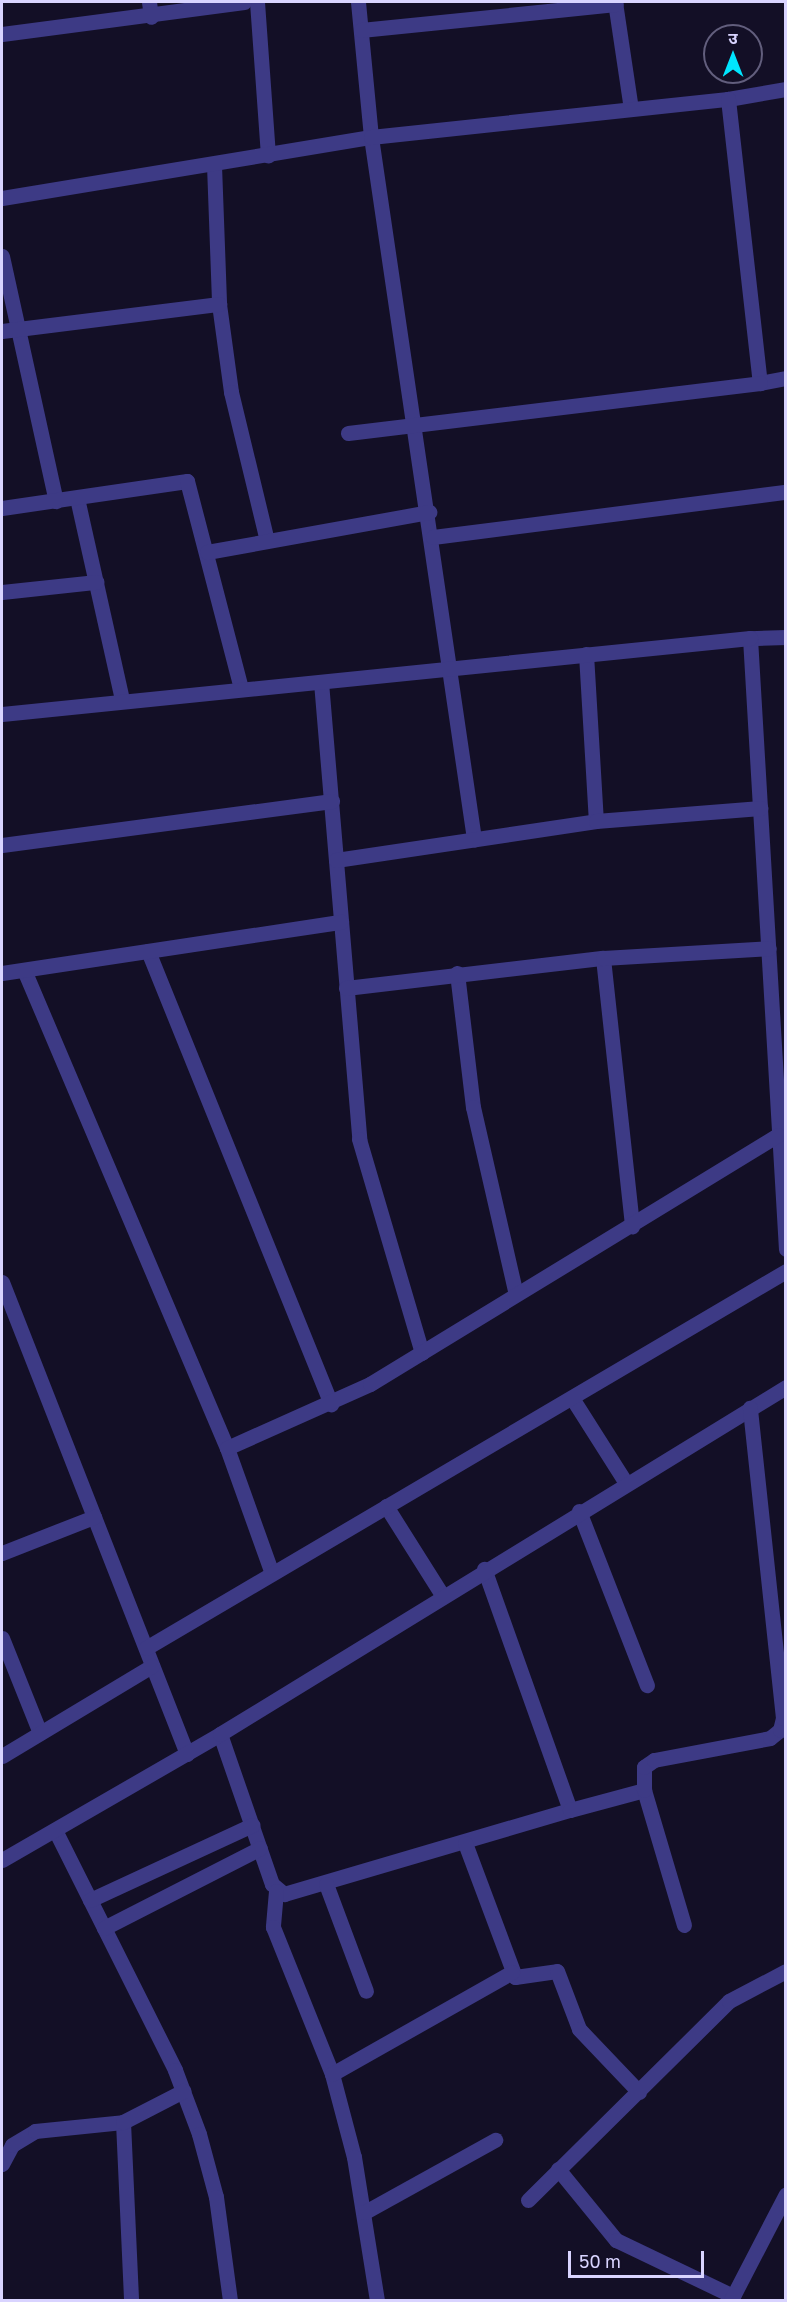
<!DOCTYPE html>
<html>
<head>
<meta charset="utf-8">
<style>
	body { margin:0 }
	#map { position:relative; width:787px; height:2302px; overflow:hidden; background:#130f26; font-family:"Golos Text","Noto Sans Devanagari",sans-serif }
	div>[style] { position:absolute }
	.minor>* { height:15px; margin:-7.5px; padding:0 7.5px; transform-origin:7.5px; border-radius:7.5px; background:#3d3a85 }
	span { translate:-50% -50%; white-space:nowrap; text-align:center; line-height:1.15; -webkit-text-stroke:6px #130f26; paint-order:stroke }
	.frame { position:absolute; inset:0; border:3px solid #d9d4ff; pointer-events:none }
	.north { position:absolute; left:703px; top:24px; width:60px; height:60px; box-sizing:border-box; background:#130f26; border:2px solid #625e7d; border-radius:50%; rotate:0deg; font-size:16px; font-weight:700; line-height:24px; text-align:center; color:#d9d4ff }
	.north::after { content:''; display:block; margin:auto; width:21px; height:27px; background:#00e5ff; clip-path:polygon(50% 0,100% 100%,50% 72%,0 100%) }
	.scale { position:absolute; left:568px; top:2251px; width:136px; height:27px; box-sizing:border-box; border:3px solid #d9d4ff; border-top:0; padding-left:8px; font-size:18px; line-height:21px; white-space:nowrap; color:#d9d4ff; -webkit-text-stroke:4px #130f26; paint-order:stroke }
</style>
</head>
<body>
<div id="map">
	<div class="minor">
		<i style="left:149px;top:2px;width:15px;rotate:82deg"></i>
		<i style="left:257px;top:2px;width:154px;rotate:85.9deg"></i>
		<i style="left:358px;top:2px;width:136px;rotate:84.5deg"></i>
		<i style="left:371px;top:137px;width:710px;rotate:81.65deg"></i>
		<i style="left:615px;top:2px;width:108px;rotate:81.5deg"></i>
		<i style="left:361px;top:30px;width:256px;rotate:-5.8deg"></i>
		<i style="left:2px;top:34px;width:244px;rotate:-7.5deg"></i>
		<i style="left:728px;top:99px;width:59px;rotate:-9.8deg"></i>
		<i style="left:214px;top:165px;width:139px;rotate:87.9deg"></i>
		<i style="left:219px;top:304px;width:89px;rotate:82.2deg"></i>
		<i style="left:231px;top:392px;width:153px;rotate:76.4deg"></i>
		<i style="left:2px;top:198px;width:374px;rotate:-9.4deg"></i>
		<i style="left:371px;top:137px;width:359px;rotate:-6.1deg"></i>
		<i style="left:728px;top:99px;width:286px;rotate:83.6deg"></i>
		<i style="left:760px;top:383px;width:26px;rotate:-11deg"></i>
		<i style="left:2px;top:256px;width:251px;rotate:77.6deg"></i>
		<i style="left:2px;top:331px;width:219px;rotate:-7.1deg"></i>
		<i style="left:348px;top:433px;width:415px;rotate:-6.9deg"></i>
		<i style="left:77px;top:498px;width:207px;rotate:77.4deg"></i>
		<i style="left:2px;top:508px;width:187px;rotate:-8.3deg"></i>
		<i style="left:187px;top:481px;width:215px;rotate:75.4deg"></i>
		<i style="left:433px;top:537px;width:356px;rotate:-7.3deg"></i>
		<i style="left:207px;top:552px;width:226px;rotate:-10.2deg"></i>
		<i style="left:2px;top:592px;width:95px;rotate:-6.1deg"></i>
		<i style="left:786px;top:637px;width:36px;rotate:178deg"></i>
		<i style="left:750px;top:638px;width:612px;rotate:86.63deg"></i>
		<i style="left:586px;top:654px;width:167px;rotate:86.6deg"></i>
		<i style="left:321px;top:682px;width:459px;rotate:85.2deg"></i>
		<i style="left:359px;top:1139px;width:223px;rotate:73.6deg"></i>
		<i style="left:2px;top:714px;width:752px;rotate:-5.8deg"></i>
		<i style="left:2px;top:845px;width:333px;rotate:-7.6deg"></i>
		<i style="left:336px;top:860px;width:263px;rotate:-8.5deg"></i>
		<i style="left:596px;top:821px;width:165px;rotate:-4.5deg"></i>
		<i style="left:148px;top:951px;width:489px;rotate:68deg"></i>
		<i style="left:603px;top:958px;width:270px;rotate:83.8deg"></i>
		<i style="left:24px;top:970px;width:519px;rotate:66.99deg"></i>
		<i style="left:227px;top:1448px;width:131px;rotate:70.3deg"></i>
		<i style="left:2px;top:973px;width:343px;rotate:-8.6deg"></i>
		<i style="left:457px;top:973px;width:135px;rotate:83.2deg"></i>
		<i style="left:473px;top:1107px;width:189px;rotate:77.1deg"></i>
		<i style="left:346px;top:988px;width:259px;rotate:-6.7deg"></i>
		<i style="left:603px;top:958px;width:166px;rotate:-3.4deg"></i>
		<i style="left:2px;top:1282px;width:507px;rotate:68.6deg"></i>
		<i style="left:572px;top:1398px;width:101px;rotate:57.6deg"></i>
		<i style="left:227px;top:1448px;width:157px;rotate:-24.1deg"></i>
		<i style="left:370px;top:1384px;width:478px;rotate:-31.4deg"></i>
		<i style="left:386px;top:1506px;width:105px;rotate:57.8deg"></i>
		<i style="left:579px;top:1511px;width:187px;rotate:68.7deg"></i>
		<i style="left:2px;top:1553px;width:99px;rotate:-21.4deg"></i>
		<i style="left:2px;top:1638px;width:102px;rotate:68.2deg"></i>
		<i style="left:146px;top:1648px;width:743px;rotate:-30.5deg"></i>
		<i style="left:220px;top:1734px;width:159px;rotate:70.9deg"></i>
		<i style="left:272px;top:1884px;width:16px;rotate:40deg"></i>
		<i style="left:284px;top:1894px;width:298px;rotate:-16.4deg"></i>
		<i style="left:570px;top:1810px;width:256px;rotate:-109.6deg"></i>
		<i style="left:2px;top:1756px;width:175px;rotate:-31deg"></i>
		<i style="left:570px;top:1810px;width:77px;rotate:-15.1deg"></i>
		<i style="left:55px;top:1830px;width:268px;rotate:63.4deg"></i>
		<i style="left:175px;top:2070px;width:68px;rotate:69.4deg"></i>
		<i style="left:199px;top:2134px;width:65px;rotate:74.9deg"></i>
		<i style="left:216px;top:2197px;width:104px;rotate:82.3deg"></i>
		<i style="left:465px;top:1843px;width:143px;rotate:69.5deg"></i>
		<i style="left:515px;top:1977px;width:42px;rotate:-8.1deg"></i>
		<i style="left:557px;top:1971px;width:62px;rotate:69.2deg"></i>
		<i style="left:579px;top:2029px;width:87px;rotate:46.4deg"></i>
		<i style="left:2px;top:1860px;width:252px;rotate:-30deg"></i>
		<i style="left:220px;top:1734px;width:664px;rotate:-31.51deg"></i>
		<i style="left:326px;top:1884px;width:114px;rotate:69.5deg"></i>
		<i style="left:276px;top:1891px;width:36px;rotate:95deg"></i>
		<i style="left:273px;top:1927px;width:158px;rotate:68.1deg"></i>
		<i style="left:332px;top:2074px;width:86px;rotate:75.2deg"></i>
		<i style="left:354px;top:2157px;width:145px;rotate:80.9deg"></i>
		<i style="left:90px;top:1900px;width:179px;rotate:-24.8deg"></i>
		<i style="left:684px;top:1925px;width:141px;rotate:-106.5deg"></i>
		<i style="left:644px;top:1790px;width:23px;rotate:-90deg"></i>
		<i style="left:644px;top:1767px;width:12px;rotate:-35deg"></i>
		<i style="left:654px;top:1760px;width:118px;rotate:-10.7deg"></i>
		<i style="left:770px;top:1738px;width:13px;rotate:-39deg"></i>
		<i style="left:780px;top:1730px;width:12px;rotate:-76deg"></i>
		<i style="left:783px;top:1718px;width:312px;rotate:-96.1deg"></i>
		<i style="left:104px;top:1928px;width:175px;rotate:-27.1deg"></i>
		<i style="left:332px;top:2074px;width:207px;rotate:-29.5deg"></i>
		<i style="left:123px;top:2122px;width:178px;rotate:87.4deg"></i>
		<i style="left:2px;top:2164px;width:21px;rotate:-62deg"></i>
		<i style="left:12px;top:2145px;width:27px;rotate:-31deg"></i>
		<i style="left:35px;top:2131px;width:88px;rotate:-5.8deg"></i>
		<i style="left:123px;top:2122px;width:68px;rotate:-27.3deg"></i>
		<i style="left:558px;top:2169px;width:92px;rotate:50.8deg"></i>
		<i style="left:616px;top:2240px;width:130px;rotate:25.6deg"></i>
		<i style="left:528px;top:2200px;width:283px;rotate:-44.7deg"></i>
		<i style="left:729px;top:2001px;width:64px;rotate:-27.8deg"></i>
		<i style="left:365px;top:2212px;width:149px;rotate:-29deg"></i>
		<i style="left:731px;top:2300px;width:119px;rotate:-62.6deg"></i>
	</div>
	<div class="frame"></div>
	<div class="north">उ</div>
	<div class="scale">50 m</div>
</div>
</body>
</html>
